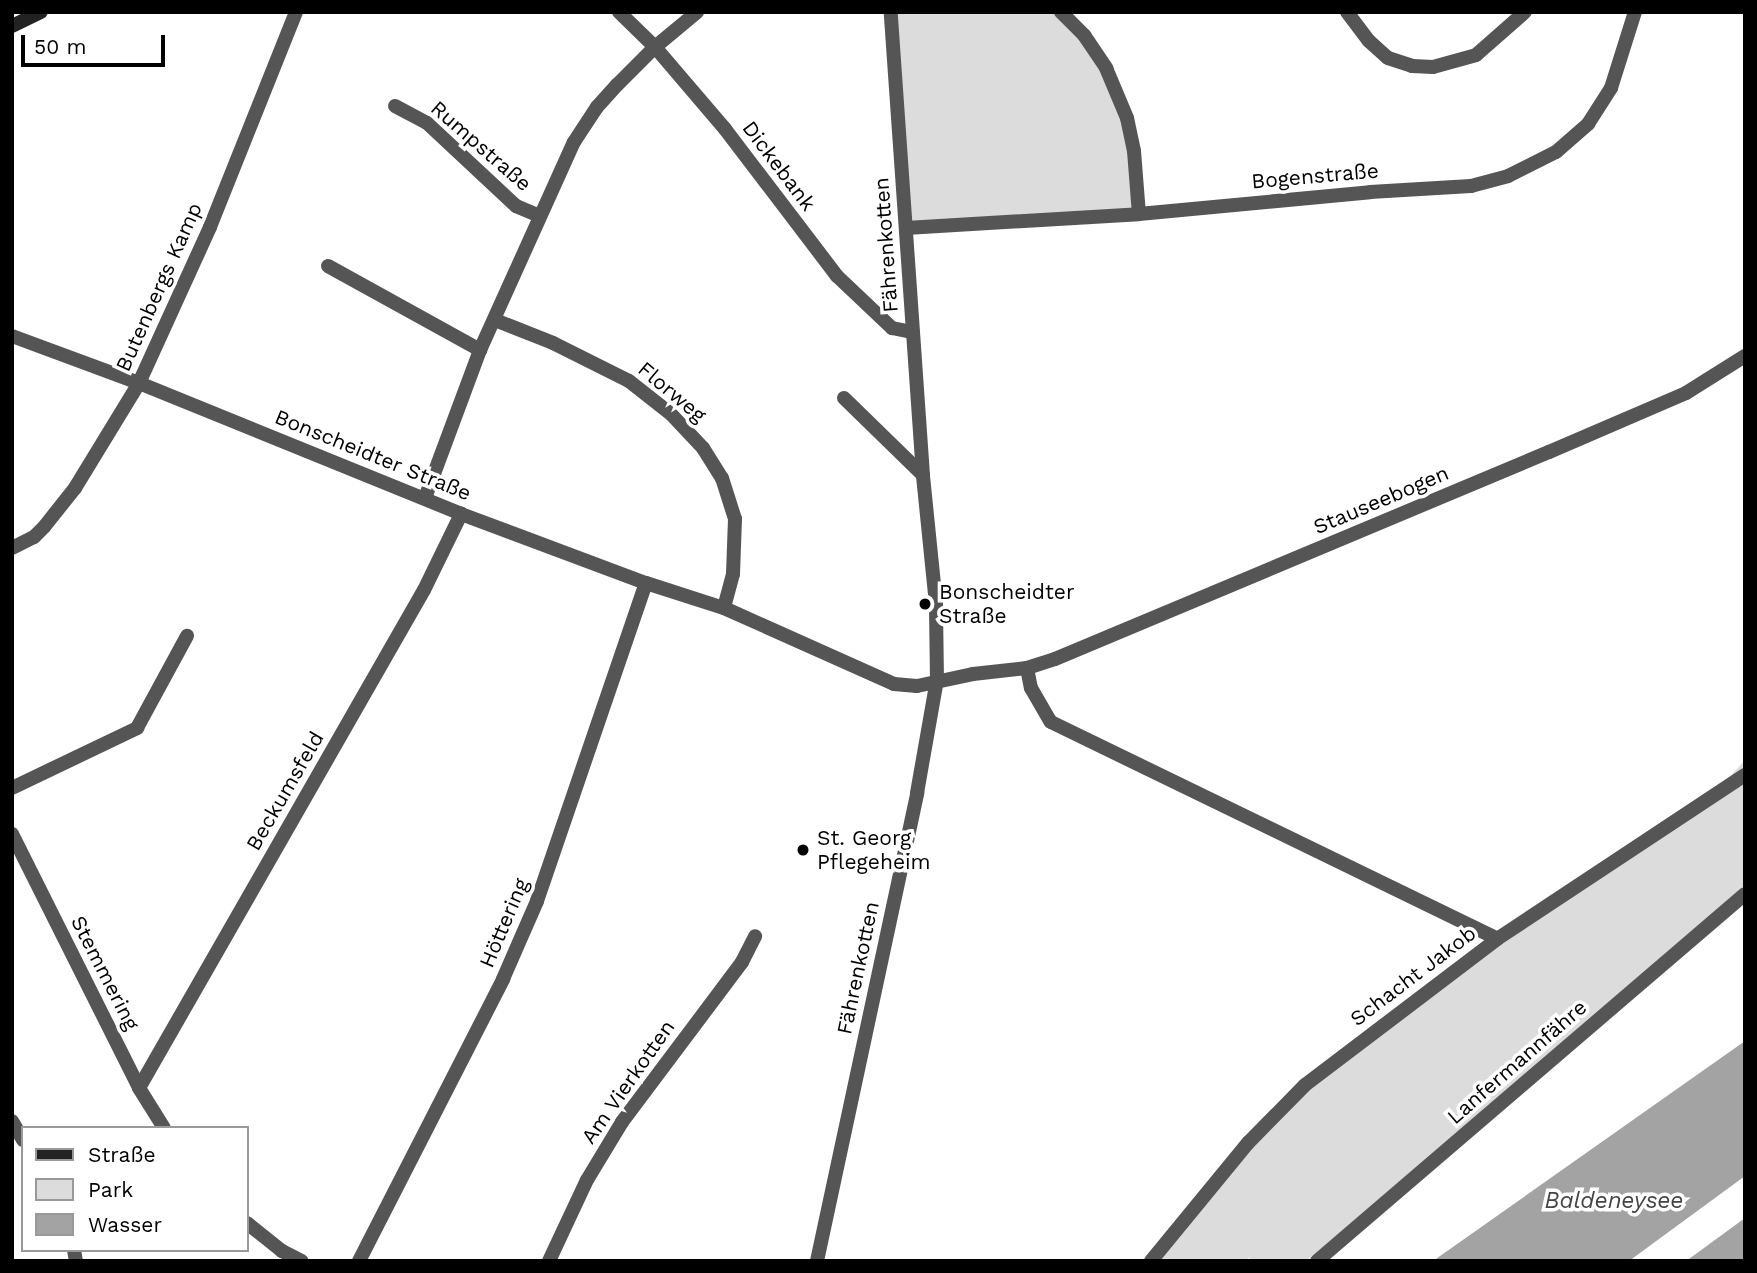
<!DOCTYPE html>
<html>
<head>
<meta charset="utf-8">
<style>
	body { margin:0 }
	#map { position:relative; width:1757px; height:1273px; overflow:hidden; background:#fff; font-family:"Work Sans",sans-serif }
	div>[style] { position:absolute }
	.green>* { inset:0; background:#dcdcdc }
	.water>* { inset:0; background:#a3a3a3 }
	.street>* { height:14px; margin:-7px; padding:0 7px; transform-origin:7px; border-radius:7px; background:#555 }
	.secondary>* { height:14px; margin:-7px; padding:0 7px; transform-origin:7px; border-radius:7px; background:#222 }
	.dots>* { width:19px; height:19px; translate:-50% -50%; box-sizing:border-box; border:4px solid #fff; border-radius:50% }
	span { translate:-50% -50%; white-space:nowrap; text-align:center; line-height:1.15; -webkit-text-stroke:7px #fff; paint-order:stroke }
	.street-label { font-size:21px; color:#000 }
	.poi-label { font-size:21px; color:#000 }
	.left { translate:0 -50%; text-align:left }
	.water-label { font-size:23px; color:#444; font-style:italic }
	.frame { position:absolute; inset:0; border:14px solid #000; pointer-events:none }
	.legend { position:absolute; left:21px; top:1126px; width:228px; height:126px; box-sizing:border-box; background:#fff; border:2px solid #999; margin:0; padding:9px 12px; list-style:none; font-size:21px; color:#000 }
	.legend li { display:flex; align-items:center; gap:14px; height:35px }
	.legend b { width:35px; border:2px solid #999 }
	.scale { position:absolute; left:21px; top:35px; width:144px; height:32px; box-sizing:border-box; border:4px solid #000; border-top:0; padding-left:9px; font-size:21px; line-height:24px; white-space:nowrap; color:#000; -webkit-text-stroke:5px #fff; paint-order:stroke }
</style>
</head>
<body>
<div id="map">
	<div class="green">
		<i style="clip-path:polygon(891px 12px,1060px 12px,1091px 46px,1127px 118px,1139px 214px,906px 228px)"></i>
		<i style="clip-path:polygon(1745px 760px,1745px 891px,1343px 1230px,1306px 1261px,1247px 1261px,1251px 1256px,1245px 1261px,1145px 1261px,1313px 1076px,1725px 782px)"></i>
	</div>
	<div class="water">
		<i style="clip-path:polygon(1745px 1041px,1745px 1176px,1629px 1261px,1433px 1261px)"></i>
		<i style="clip-path:polygon(1745px 1218px,1745px 1261px,1686px 1261px,1693px 1256px)"></i>
	</div>
	<div class="street">
		<i style="left:619px;top:12px;width:50px;rotate:44.2deg"></i>
		<i style="left:655px;top:47px;width:108px;rotate:49.5deg"></i>
		<i style="left:725px;top:129px;width:185px;rotate:52.7deg"></i>
		<i style="left:837px;top:276px;width:76px;rotate:43.4deg"></i>
		<i style="left:892px;top:328px;width:21px;rotate:11deg"></i>
		<i style="left:1061px;top:12px;width:33px;rotate:45deg"></i>
		<i style="left:1084px;top:35px;width:40px;rotate:56deg"></i>
		<i style="left:1106px;top:68px;width:54px;rotate:67.2deg"></i>
		<i style="left:1127px;top:118px;width:34px;rotate:78deg"></i>
		<i style="left:1134px;top:151px;width:63px;rotate:85.5deg"></i>
		<i style="left:1347px;top:12px;width:36px;rotate:53deg"></i>
		<i style="left:1369px;top:41px;width:25px;rotate:42deg"></i>
		<i style="left:1388px;top:58px;width:25px;rotate:18deg"></i>
		<i style="left:1412px;top:66px;width:21px;rotate:3deg"></i>
		<i style="left:1433px;top:67px;width:45px;rotate:-15.6deg"></i>
		<i style="left:1476px;top:55px;width:65px;rotate:-41.3deg"></i>
		<i style="left:395px;top:106px;width:36px;rotate:28deg"></i>
		<i style="left:427px;top:123px;width:122px;rotate:43deg"></i>
		<i style="left:516px;top:206px;width:25px;rotate:23deg"></i>
		<i style="left:906px;top:228px;width:233px;rotate:-3.4deg"></i>
		<i style="left:1139px;top:214px;width:232px;rotate:-5.4deg"></i>
		<i style="left:1370px;top:192px;width:101px;rotate:-3.4deg"></i>
		<i style="left:1471px;top:186px;width:38px;rotate:-15deg"></i>
		<i style="left:1508px;top:176px;width:54px;rotate:-26.6deg"></i>
		<i style="left:1556px;top:152px;width:43px;rotate:-41.2deg"></i>
		<i style="left:1588px;top:124px;width:43px;rotate:-57.4deg"></i>
		<i style="left:1611px;top:88px;width:80px;rotate:-72.5deg"></i>
		<i style="left:328px;top:266px;width:174px;rotate:28.9deg"></i>
		<i style="left:495px;top:320px;width:62px;rotate:21.6deg"></i>
		<i style="left:553px;top:343px;width:85px;rotate:26.6deg"></i>
		<i style="left:629px;top:381px;width:53px;rotate:38.2deg"></i>
		<i style="left:671px;top:414px;width:47px;rotate:46.7deg"></i>
		<i style="left:703px;top:448px;width:36px;rotate:58deg"></i>
		<i style="left:722px;top:478px;width:43px;rotate:72.4deg"></i>
		<i style="left:735px;top:519px;width:55px;rotate:92.1deg"></i>
		<i style="left:733px;top:574px;width:35px;rotate:105deg"></i>
		<i style="left:12px;top:336px;width:135px;rotate:20.3deg"></i>
		<i style="left:139px;top:383px;width:348px;rotate:22.1deg"></i>
		<i style="left:461px;top:514px;width:197px;rotate:20.5deg"></i>
		<i style="left:646px;top:583px;width:82px;rotate:17.8deg"></i>
		<i style="left:724px;top:608px;width:186px;rotate:24.1deg"></i>
		<i style="left:894px;top:684px;width:23px;rotate:5deg"></i>
		<i style="left:917px;top:686px;width:57px;rotate:-12.1deg"></i>
		<i style="left:973px;top:674px;width:54px;rotate:-6.3deg"></i>
		<i style="left:1027px;top:668px;width:20px;rotate:79deg"></i>
		<i style="left:1031px;top:688px;width:39px;rotate:60deg"></i>
		<i style="left:1051px;top:722px;width:496px;rotate:25.9deg"></i>
		<i style="left:844px;top:398px;width:110px;rotate:44.3deg"></i>
		<i style="left:425px;top:498px;width:158px;rotate:-69.6deg"></i>
		<i style="left:480px;top:350px;width:228px;rotate:-65.7deg"></i>
		<i style="left:574px;top:142px;width:42px;rotate:-56.7deg"></i>
		<i style="left:597px;top:107px;width:30px;rotate:-48deg"></i>
		<i style="left:617px;top:85px;width:54px;rotate:-45deg"></i>
		<i style="left:655px;top:47px;width:55px;rotate:-39.8deg"></i>
		<i style="left:12px;top:548px;width:25px;rotate:-27deg"></i>
		<i style="left:34px;top:537px;width:14px;rotate:-45deg"></i>
		<i style="left:44px;top:527px;width:50px;rotate:-51.5deg"></i>
		<i style="left:75px;top:488px;width:123px;rotate:-58.6deg"></i>
		<i style="left:139px;top:383px;width:171px;rotate:-65.5deg"></i>
		<i style="left:210px;top:227px;width:232px;rotate:-68.2deg"></i>
		<i style="left:1027px;top:668px;width:29px;rotate:-18deg"></i>
		<i style="left:1055px;top:659px;width:536px;rotate:-22.74deg"></i>
		<i style="left:1549px;top:452px;width:149px;rotate:-23.3deg"></i>
		<i style="left:1686px;top:393px;width:70px;rotate:-32.1deg"></i>
		<i style="left:12px;top:788px;width:139px;rotate:-25.6deg"></i>
		<i style="left:137px;top:728px;width:105px;rotate:-61.5deg"></i>
		<i style="left:12px;top:834px;width:284px;rotate:63.4deg"></i>
		<i style="left:139px;top:1088px;width:47px;rotate:58deg"></i>
		<i style="left:139px;top:1088px;width:574px;rotate:-60.22deg"></i>
		<i style="left:424px;top:590px;width:85px;rotate:-64deg"></i>
		<i style="left:12px;top:1121px;width:22px;rotate:60deg"></i>
		<i style="left:247px;top:1223px;width:45px;rotate:38.7deg"></i>
		<i style="left:282px;top:1251px;width:22px;rotate:27deg"></i>
		<i style="left:74px;top:1250px;width:11px;rotate:80deg"></i>
		<i style="left:359px;top:1261px;width:317px;rotate:-62.9deg"></i>
		<i style="left:503px;top:979px;width:85px;rotate:-66.4deg"></i>
		<i style="left:537px;top:901px;width:336px;rotate:-71.1deg"></i>
		<i style="left:549px;top:1261px;width:89px;rotate:-64.9deg"></i>
		<i style="left:587px;top:1180px;width:68px;rotate:-58.9deg"></i>
		<i style="left:622px;top:1122px;width:200px;rotate:-53.1deg"></i>
		<i style="left:742px;top:962px;width:29px;rotate:-63deg"></i>
		<i style="left:817px;top:1261px;width:479px;rotate:-77.9deg"></i>
		<i style="left:917px;top:793px;width:115px;rotate:-80deg"></i>
		<i style="left:937px;top:680px;width:76px;rotate:-90.8deg"></i>
		<i style="left:936px;top:604px;width:130px;rotate:-95.8deg"></i>
		<i style="left:923px;top:475px;width:464px;rotate:-94deg"></i>
		<i style="left:1151px;top:1261px;width:153px;rotate:-50.6deg"></i>
		<i style="left:1248px;top:1143px;width:81px;rotate:-45.5deg"></i>
		<i style="left:1305px;top:1085px;width:241px;rotate:-37.2deg"></i>
		<i style="left:1497px;top:939px;width:297px;rotate:-33.5deg"></i>
		<i style="left:1317px;top:1261px;width:564px;rotate:-40.61deg"></i>
	</div>
	<div class="secondary">
		<i style="left:12px;top:26px;width:32px;rotate:-26deg"></i>
	</div>
	<div class="dots">
		<i style="left:925px;top:604px;background:#000"></i>
		<i style="left:803px;top:850px;background:#000"></i>
	</div>
	<div class="street-label">
		<span style="left:481px;top:146px;rotate:41deg">Rumpstraße</span>
		<span style="left:779px;top:166px;rotate:53deg">Dickebank</span>
		<span style="left:1315px;top:176px;rotate:-5deg">Bogenstraße</span>
		<span style="left:886px;top:245px;rotate:-94deg">Fährenkotten</span>
		<span style="left:159px;top:287px;rotate:-66deg">Butenbergs Kamp</span>
		<span style="left:672px;top:392px;rotate:40deg">Florweg</span>
		<span style="left:373px;top:455px;rotate:22deg">Bonscheidter Straße</span>
		<span style="left:1381px;top:500px;rotate:-23deg">Stauseebogen</span>
		<span style="left:285px;top:791px;rotate:-60deg">Beckumsfeld</span>
		<span style="left:504px;top:923px;rotate:-67deg">Höttering</span>
		<span style="left:858px;top:968px;rotate:-78deg">Fährenkotten</span>
		<span style="left:105px;top:973px;rotate:63deg">Stemmering</span>
		<span style="left:1413px;top:976px;rotate:-37deg">Schacht Jakob</span>
		<span style="left:1517px;top:1062px;rotate:-41deg">Lanfermannfähre</span>
		<span style="left:628px;top:1082px;rotate:-55deg">Am Vierkotten</span>
	</div>
	<div class="poi-label">
		<span class="left" style="left:939px;top:604px">Bonscheidter<br>Straße</span>
		<span class="left" style="left:817px;top:850px">St. Georg<br>Pflegeheim</span>
	</div>
	<div class="water-label">
		<span style="left:1614px;top:1201px">Baldeneysee</span>
	</div>
	<div class="frame"></div>
	<ul class="legend">
	<li><b style="height:9px;background:#222"></b>Straße</li>
	<li><b style="height:19px;background:#dcdcdc"></b>Park</li>
	<li><b style="height:19px;background:#a3a3a3"></b>Wasser</li>
	</ul>
	<div class="scale">50 m</div>
</div>
</body>
</html>
